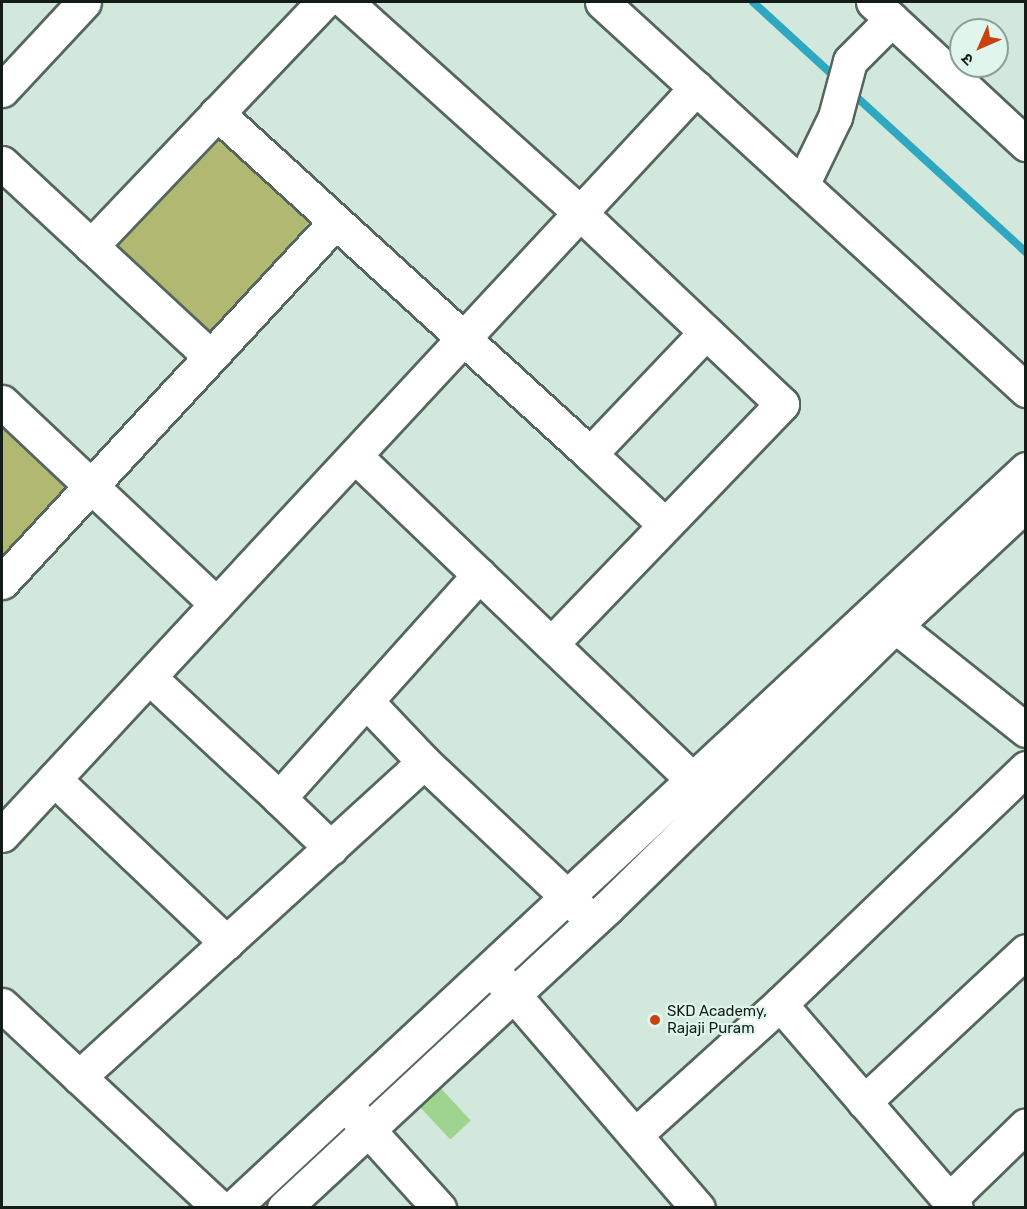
<!DOCTYPE html>
<html>
<head>
<meta charset="utf-8">
<style>
	body { margin:0 }
	#map { position:relative; width:1027px; height:1209px; overflow:hidden; background:#d3e8dd; font-family:Rubik,"Noto Sans Devanagari",sans-serif }
	div>[style] { position:absolute }
	.green>* { inset:0; background:#b0b871; transform-origin:0 0 }
	.stream>* { height:8px; margin:-4px; padding:0 4px; transform-origin:4px; border-radius:4px; background:#2ea8c1 }
	.building>* { inset:0; background:#9fd490; transform-origin:0 0 }
	.roads { filter:drop-shadow(2px 0 #54665d) drop-shadow(-2px 0 #54665d) drop-shadow(0 2px #54665d) drop-shadow(0 -2px #54665d) }
	.minor>* { height:33px; margin:-16.5px; padding:0 16.5px; transform-origin:16.5px; border-radius:16.5px; background:#fff }
	.dots>* { width:16px; height:16px; translate:-50% -50%; box-sizing:border-box; border:3px solid #e0f5eb; border-radius:50% }
	span { translate:-50% -50%; white-space:nowrap; text-align:center; line-height:1.15; -webkit-text-stroke:4.5px #e0f5eb; paint-order:stroke }
	.poi-label { font-size:15px; color:#141c18 }
	.left { translate:0 -50%; text-align:left }
	.frame { position:absolute; inset:0; border:3px solid #141c18; pointer-events:none }
	.north { position:absolute; left:949px; top:18px; width:60px; height:60px; box-sizing:border-box; background:#e0f5eb; border:2px solid #8e9e97; border-radius:50%; rotate:225deg; font-size:16px; font-weight:700; line-height:24px; text-align:center; color:#141c18 }
	.north::after { content:''; display:block; margin:auto; width:21px; height:27px; background:#c9410e; clip-path:polygon(50% 0,100% 100%,50% 72%,0 100%) }
</style>
</head>
<body>
<div id="map">
	<div class="green">
		<i style="left:219px;top:133px;width:127px;height:155px;rotate:42deg"></i>
		<i style="clip-path:polygon(2px 422px,71px 486px,2px 562px)"></i>
	</div>
	<div class="stream">
		<i style="left:753px;top:2px;width:114px;rotate:42.5deg"></i>
		<i style="left:850px;top:91px;width:239px;rotate:42.5deg"></i>
	</div>
	<div class="building">
		<i style="left:434px;top:1081px;width:54px;height:28px;rotate:47deg"></i>
	</div>
	<div class="roads">
		<div class="minor">
			<i style="left:346px;top:2px;width:315px;rotate:42deg"></i>
			<i style="left:580px;top:213px;width:278px;rotate:43.4deg"></i>
			<i style="left:782px;top:404px;width:333px;rotate:133.9deg"></i>
			<i style="left:602px;top:2px;width:575px;rotate:42.46deg"></i>
			<i style="left:873px;top:2px;width:209px;rotate:42.9deg"></i>
			<i style="left:2px;top:90px;width:120px;rotate:-47deg"></i>
			<i style="left:217px;top:113px;width:505px;rotate:42.43deg"></i>
			<i style="left:2px;top:163px;width:284px;rotate:42.9deg"></i>
			<i style="left:802px;top:185px;width:76px;rotate:-64.1deg"></i>
			<i style="left:835px;top:117px;width:58px;rotate:-75deg"></i>
			<i style="left:850px;top:61px;width:59px;rotate:-45deg"></i>
			<i style="left:91px;top:246px;width:337px;rotate:-46.4deg"></i>
			<i style="left:2px;top:402px;width:294px;rotate:43.3deg"></i>
			<i style="left:355px;top:456px;width:489px;rotate:43.8deg"></i>
			<i style="left:665px;top:525px;width:103px;rotate:-136.6deg"></i>
			<i style="left:590px;top:454px;width:168px;rotate:-46.4deg"></i>
			<i style="left:2px;top:582px;width:490px;rotate:-47.2deg"></i>
			<i style="left:879px;top:613px;width:188px;rotate:38.5deg"></i>
			<i style="left:149px;top:677px;width:178px;rotate:42.9deg"></i>
			<i style="left:366px;top:701px;width:84px;rotate:46.4deg"></i>
			<i style="left:424px;top:762px;width:220px;rotate:43.3deg"></i>
			<i style="left:54px;top:779px;width:238px;rotate:43.5deg"></i>
			<i style="left:2px;top:835px;width:1020px;rotate:-47.11deg"></i>
			<i style="left:331px;top:848px;width:72px;rotate:-136.1deg"></i>
			<i style="left:279px;top:798px;width:300px;rotate:-48.1deg"></i>
			<i style="left:500px;top:979px;width:303px;rotate:49.2deg"></i>
			<i style="left:780px;top:1004px;width:269px;rotate:49.2deg"></i>
			<i style="left:2px;top:1005px;width:298px;rotate:43deg"></i>
			<i style="left:79px;top:1077px;width:467px;rotate:-42.4deg"></i>
			<i style="left:864px;top:1102px;width:221px;rotate:-43deg"></i>
			<i style="left:354px;top:1114px;width:127px;rotate:47.9deg"></i>
			<i style="left:635px;top:1135px;width:195px;rotate:-42.1deg"></i>
			<i style="left:780px;top:1004px;width:341px;rotate:-43.8deg"></i>
			<i style="left:949px;top:1200px;width:107px;rotate:-44.2deg"></i>
			<i style="left:233px;top:1208px;width:1084px;rotate:-42.98deg"></i>
			<i style="left:284px;top:1208px;width:441px;rotate:-42.9deg"></i>
			<i style="left:607px;top:908px;width:403px;rotate:-44.4deg"></i>
			<i style="left:895px;top:626px;width:179px;rotate:-43deg"></i>
		</div>
	</div>
	<div class="dots">
		<i style="left:655px;top:1020px;background:#c9410e"></i>
	</div>
	<div class="poi-label">
		<span class="left" style="left:667px;top:1020px">SKD Academy,<br>Rajaji Puram</span>
	</div>
	<div class="frame"></div>
	<div class="north">उ</div>
</div>
</body>
</html>
